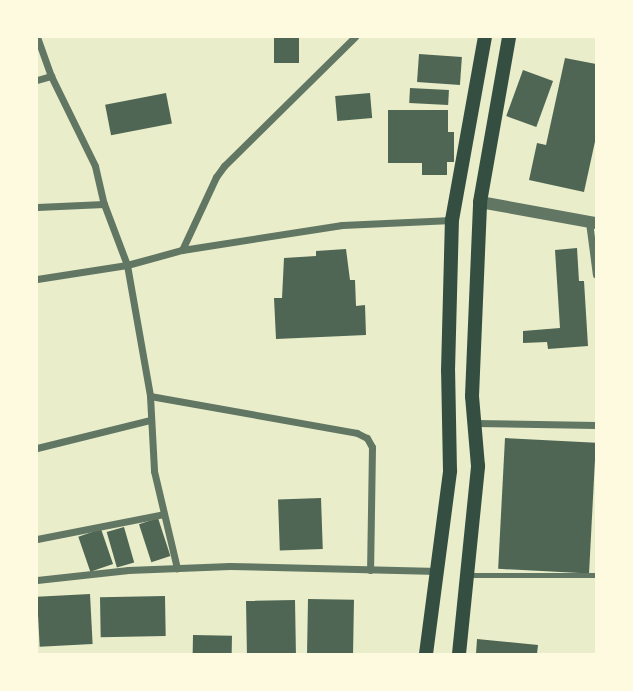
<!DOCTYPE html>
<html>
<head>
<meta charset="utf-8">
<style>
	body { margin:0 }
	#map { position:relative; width:633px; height:691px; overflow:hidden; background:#e9edc9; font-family:"Work Sans",sans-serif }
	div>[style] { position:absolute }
	.building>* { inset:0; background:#4f6655; transform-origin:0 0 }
	.service>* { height:5px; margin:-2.5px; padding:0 2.5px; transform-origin:2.5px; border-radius:2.5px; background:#617663 }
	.minor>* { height:7px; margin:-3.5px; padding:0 3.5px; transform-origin:3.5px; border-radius:3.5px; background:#617663 }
	.tertiary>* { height:12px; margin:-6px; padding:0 6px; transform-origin:6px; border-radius:6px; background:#617663 }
	.secondary>* { height:14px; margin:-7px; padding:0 7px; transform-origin:7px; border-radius:7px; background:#344e41 }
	span { translate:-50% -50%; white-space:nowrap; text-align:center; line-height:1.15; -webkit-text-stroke:5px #fefae0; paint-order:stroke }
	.frame { position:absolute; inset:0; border:38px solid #fefae0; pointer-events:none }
</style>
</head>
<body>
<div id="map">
	<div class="building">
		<i style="left:274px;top:37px;width:25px;height:26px"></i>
		<i style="left:419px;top:54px;width:43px;height:28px;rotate:4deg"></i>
		<i style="clip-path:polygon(565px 58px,596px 64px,596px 137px,584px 192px,529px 180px,537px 143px,546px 145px)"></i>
		<i style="left:523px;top:70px;width:32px;height:49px;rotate:20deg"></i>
		<i style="left:410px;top:88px;width:39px;height:15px;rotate:3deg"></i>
		<i style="left:166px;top:93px;width:31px;height:62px;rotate:79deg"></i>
		<i style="left:370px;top:93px;width:25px;height:35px;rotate:85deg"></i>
		<i style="clip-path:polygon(388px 110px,448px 110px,448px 132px,454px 132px,454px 162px,447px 162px,447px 175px,422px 175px,422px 163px,388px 163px)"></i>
		<i style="clip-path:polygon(577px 248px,579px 281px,584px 281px,588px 346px,548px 349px,547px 342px,523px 343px,523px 331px,560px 328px,555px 250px)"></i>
		<i style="clip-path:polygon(346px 249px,350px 280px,355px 280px,356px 306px,365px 305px,366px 335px,276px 339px,274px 298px,282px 298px,284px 258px,316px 256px,316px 251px)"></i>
		<i style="left:505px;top:438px;width:91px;height:131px;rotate:3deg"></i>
		<i style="left:321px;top:498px;width:51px;height:43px;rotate:88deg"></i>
		<i style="left:158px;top:518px;width:40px;height:20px;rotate:72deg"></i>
		<i style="left:124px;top:527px;width:37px;height:18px;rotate:74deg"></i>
		<i style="left:101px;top:529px;width:37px;height:24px;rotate:71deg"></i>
		<i style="left:90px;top:594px;width:50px;height:53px;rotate:87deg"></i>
		<i style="left:165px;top:596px;width:40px;height:65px;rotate:89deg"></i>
		<i style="left:308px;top:599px;width:46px;height:55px;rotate:1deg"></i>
		<i style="left:295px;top:600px;width:54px;height:49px;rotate:89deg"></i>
		<i style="left:193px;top:635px;width:39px;height:19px;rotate:1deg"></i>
		<i style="clip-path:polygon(477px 639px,538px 645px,537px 654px,476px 654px)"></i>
	</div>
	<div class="service">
		<i style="left:470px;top:575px;width:126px"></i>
	</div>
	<div class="minor">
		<i style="left:37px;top:37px;width:41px;rotate:70.3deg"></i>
		<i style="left:51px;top:76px;width:100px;rotate:63.9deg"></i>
		<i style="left:95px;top:166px;width:39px;rotate:77deg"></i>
		<i style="left:104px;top:204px;width:65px;rotate:69.3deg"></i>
		<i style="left:127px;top:265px;width:133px;rotate:80deg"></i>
		<i style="left:150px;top:396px;width:75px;rotate:86.9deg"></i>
		<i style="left:154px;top:471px;width:100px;rotate:76.7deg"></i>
		<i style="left:37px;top:80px;width:15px;rotate:-16deg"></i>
		<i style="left:37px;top:207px;width:67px;rotate:-2.6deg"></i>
		<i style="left:589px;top:222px;width:53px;rotate:82.5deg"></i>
		<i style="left:182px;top:250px;width:81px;rotate:-65deg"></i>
		<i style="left:216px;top:177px;width:14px;rotate:-54deg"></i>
		<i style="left:224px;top:166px;width:184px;rotate:-44.6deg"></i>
		<i style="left:37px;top:279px;width:91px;rotate:-8.8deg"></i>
		<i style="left:127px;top:265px;width:57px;rotate:-15.3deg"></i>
		<i style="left:182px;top:250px;width:162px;rotate:-8.9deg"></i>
		<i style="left:342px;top:225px;width:110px;rotate:-2.6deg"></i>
		<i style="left:150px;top:396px;width:210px;rotate:10.1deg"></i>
		<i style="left:357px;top:433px;width:11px;rotate:27deg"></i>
		<i style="left:367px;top:438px;width:10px;rotate:61deg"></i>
		<i style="left:372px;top:447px;width:123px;rotate:90.9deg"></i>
		<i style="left:474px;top:423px;width:122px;rotate:0.9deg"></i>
		<i style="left:37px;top:448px;width:116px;rotate:-13.9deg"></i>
		<i style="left:37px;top:539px;width:129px;rotate:-11.1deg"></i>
		<i style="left:37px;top:580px;width:92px;rotate:-6.3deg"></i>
		<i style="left:128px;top:570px;width:102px;rotate:-2.2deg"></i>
		<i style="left:230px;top:566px;width:208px;rotate:1.4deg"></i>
	</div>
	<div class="tertiary">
		<i style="left:480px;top:202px;width:118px;rotate:10.3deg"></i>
	</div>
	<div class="secondary">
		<i style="left:426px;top:654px;width:185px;rotate:-82.5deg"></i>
		<i style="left:450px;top:471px;width:100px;rotate:-91.1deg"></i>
		<i style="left:448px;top:371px;width:151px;rotate:-88.5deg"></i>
		<i style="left:452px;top:220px;width:186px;rotate:-79.8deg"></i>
		<i style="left:459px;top:654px;width:189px;rotate:-84.2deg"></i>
		<i style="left:478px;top:466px;width:70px;rotate:-94.9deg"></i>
		<i style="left:472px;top:396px;width:194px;rotate:-87.6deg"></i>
		<i style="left:480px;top:202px;width:168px;rotate:-80deg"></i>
	</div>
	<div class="frame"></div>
</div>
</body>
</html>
